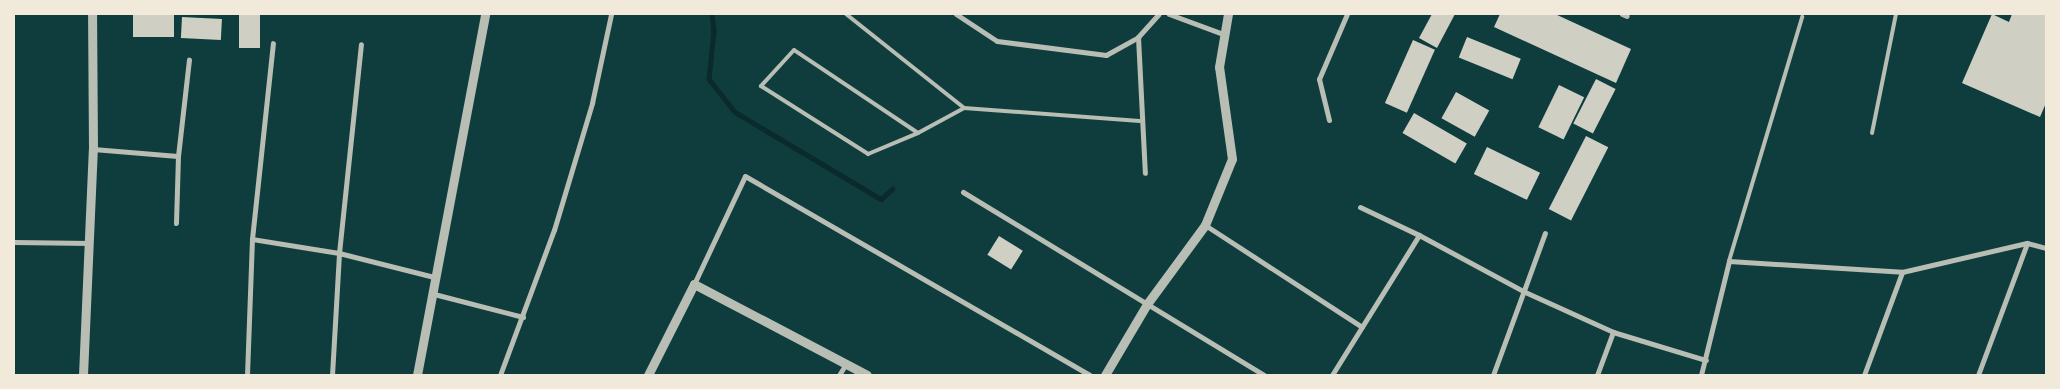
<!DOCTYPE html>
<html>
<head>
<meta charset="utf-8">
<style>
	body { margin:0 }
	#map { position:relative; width:2060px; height:389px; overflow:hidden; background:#0f3d3e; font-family:"Asap Condensed",sans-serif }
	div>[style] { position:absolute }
	.stream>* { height:4.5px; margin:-2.25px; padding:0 2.25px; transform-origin:2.25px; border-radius:2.25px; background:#0a2a2b }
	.building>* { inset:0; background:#cfcfc3; transform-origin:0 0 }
	.service>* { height:4px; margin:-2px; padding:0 2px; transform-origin:2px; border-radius:2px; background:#b8beb3 }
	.minor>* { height:5px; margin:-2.5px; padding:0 2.5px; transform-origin:2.5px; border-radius:2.5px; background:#b8beb3 }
	.tertiary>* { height:9px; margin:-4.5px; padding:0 4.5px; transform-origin:4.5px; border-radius:4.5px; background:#b8beb3 }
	span { translate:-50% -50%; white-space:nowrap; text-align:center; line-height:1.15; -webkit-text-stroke:4px #f1e9da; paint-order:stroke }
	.frame { position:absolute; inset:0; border:15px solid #f1e9da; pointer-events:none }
</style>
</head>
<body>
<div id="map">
	<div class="stream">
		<i style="left:712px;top:14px;width:17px;rotate:83deg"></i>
		<i style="left:714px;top:31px;width:48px;rotate:95.9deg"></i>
		<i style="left:709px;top:79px;width:42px;rotate:51.8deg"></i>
		<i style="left:735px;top:112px;width:170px;rotate:30.8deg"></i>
		<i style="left:881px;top:199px;width:15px;rotate:-42deg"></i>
	</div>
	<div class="building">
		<i style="left:133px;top:14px;width:41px;height:23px"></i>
		<i style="left:239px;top:14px;width:21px;height:34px"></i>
		<i style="clip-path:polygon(1432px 14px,1455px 14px,1437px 48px,1419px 38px)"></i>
		<i style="clip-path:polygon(1500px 14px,1555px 14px,1631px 49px,1616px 83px,1494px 27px)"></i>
		<i style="clip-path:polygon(1992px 14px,2009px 22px,2012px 14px,2046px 14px,2046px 103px,2040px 117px,1962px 83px)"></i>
		<i style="left:182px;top:17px;width:40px;height:21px;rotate:3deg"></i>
		<i style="left:1467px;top:37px;width:58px;height:22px;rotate:22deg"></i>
		<i style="left:1413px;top:40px;width:24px;height:69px;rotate:24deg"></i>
		<i style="left:1596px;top:79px;width:22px;height:50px;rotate:27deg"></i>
		<i style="left:1559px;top:85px;width:28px;height:47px;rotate:26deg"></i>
		<i style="left:1456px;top:92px;width:38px;height:30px;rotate:29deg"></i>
		<i style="left:1414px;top:113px;width:61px;height:23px;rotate:30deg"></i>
		<i style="left:1586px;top:136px;width:25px;height:82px;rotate:27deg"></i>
		<i style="left:1487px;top:147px;width:59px;height:30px;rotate:26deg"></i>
		<i style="left:999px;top:236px;width:28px;height:22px;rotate:32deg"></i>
	</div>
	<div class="service">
		<i style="left:846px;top:14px;width:151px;rotate:38.5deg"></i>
		<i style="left:964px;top:108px;width:176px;rotate:4.2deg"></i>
		<i style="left:918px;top:133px;width:149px;rotate:-146.2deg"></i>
		<i style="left:794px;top:50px;width:49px;rotate:132.5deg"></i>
		<i style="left:761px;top:86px;width:127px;rotate:32.4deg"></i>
		<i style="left:868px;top:154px;width:54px;rotate:-22.8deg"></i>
		<i style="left:918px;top:133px;width:52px;rotate:-28.5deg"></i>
		<i style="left:1872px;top:133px;width:121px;rotate:-78.6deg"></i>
		<i style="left:1729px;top:261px;width:255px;rotate:-73.3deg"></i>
	</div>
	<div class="minor">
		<i style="left:956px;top:14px;width:49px;rotate:33.4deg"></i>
		<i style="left:997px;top:41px;width:110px;rotate:7.3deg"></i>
		<i style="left:1106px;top:55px;width:37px;rotate:-29deg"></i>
		<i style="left:1138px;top:37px;width:31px;rotate:-48deg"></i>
		<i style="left:1169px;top:14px;width:58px;rotate:20.3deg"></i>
		<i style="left:1622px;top:14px;width:5px;rotate:22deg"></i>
		<i style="left:1138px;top:37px;width:136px;rotate:87.1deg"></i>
		<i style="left:1329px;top:120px;width:42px;rotate:-103.7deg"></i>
		<i style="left:1319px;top:79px;width:71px;rotate:-66.7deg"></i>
		<i style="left:93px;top:149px;width:85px;rotate:4.7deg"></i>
		<i style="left:963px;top:192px;width:352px;rotate:31.3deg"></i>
		<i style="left:1360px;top:207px;width:65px;rotate:25.4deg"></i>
		<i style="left:176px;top:223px;width:67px;rotate:-88.3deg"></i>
		<i style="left:178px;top:156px;width:97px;rotate:-83.5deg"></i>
		<i style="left:1205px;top:225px;width:187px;rotate:33deg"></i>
		<i style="left:252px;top:239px;width:88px;rotate:9.1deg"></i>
		<i style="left:339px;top:253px;width:98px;rotate:14.2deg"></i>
		<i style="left:14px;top:242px;width:76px;rotate:0.8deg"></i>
		<i style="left:694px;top:284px;width:119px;rotate:-64.7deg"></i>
		<i style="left:745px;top:176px;width:398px;rotate:30deg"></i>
		<i style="left:434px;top:294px;width:92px;rotate:14.5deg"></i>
		<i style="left:247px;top:375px;width:136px;rotate:-87.9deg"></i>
		<i style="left:252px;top:239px;width:197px;rotate:-83.9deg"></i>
		<i style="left:332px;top:375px;width:122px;rotate:-86.7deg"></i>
		<i style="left:339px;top:253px;width:210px;rotate:-84deg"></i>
		<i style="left:500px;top:375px;width:155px;rotate:-69.6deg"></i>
		<i style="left:554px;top:230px;width:133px;rotate:-73.3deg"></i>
		<i style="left:592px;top:103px;width:91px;rotate:-77.9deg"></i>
		<i style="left:839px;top:375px;width:13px;rotate:-58deg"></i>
		<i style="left:1332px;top:375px;width:165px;rotate:-58.1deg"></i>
		<i style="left:1419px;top:235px;width:120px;rotate:28.3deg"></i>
		<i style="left:1525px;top:292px;width:97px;rotate:24.4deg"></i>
		<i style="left:1613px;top:332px;width:97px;rotate:16.8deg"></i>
		<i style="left:1493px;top:375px;width:151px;rotate:-69.9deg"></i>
		<i style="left:1597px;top:375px;width:46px;rotate:-69.6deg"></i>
		<i style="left:1701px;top:375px;width:117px;rotate:-76.2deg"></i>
		<i style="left:1729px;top:261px;width:173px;rotate:3.6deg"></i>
		<i style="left:1902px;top:272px;width:128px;rotate:-13.1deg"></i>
		<i style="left:2027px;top:243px;width:20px;rotate:15deg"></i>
		<i style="left:1864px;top:375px;width:110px;rotate:-69.7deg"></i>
		<i style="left:1978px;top:375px;width:141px;rotate:-69.6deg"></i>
	</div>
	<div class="tertiary">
		<i style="left:83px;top:375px;width:226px;rotate:-87.5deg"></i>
		<i style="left:93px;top:149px;width:135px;rotate:-90.4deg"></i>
		<i style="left:417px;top:375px;width:367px;rotate:-79.3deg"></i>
		<i style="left:648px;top:375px;width:102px;rotate:-63.2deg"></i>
		<i style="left:694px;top:284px;width:195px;rotate:27.7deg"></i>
		<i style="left:1105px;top:375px;width:82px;rotate:-59.4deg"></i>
		<i style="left:1147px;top:304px;width:98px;rotate:-53.7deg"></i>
		<i style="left:1205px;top:225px;width:71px;rotate:-67.8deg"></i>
		<i style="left:1232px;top:159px;width:93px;rotate:-98deg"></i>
		<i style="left:1219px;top:67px;width:54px;rotate:-80.4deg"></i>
	</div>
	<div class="frame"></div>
</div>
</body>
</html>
